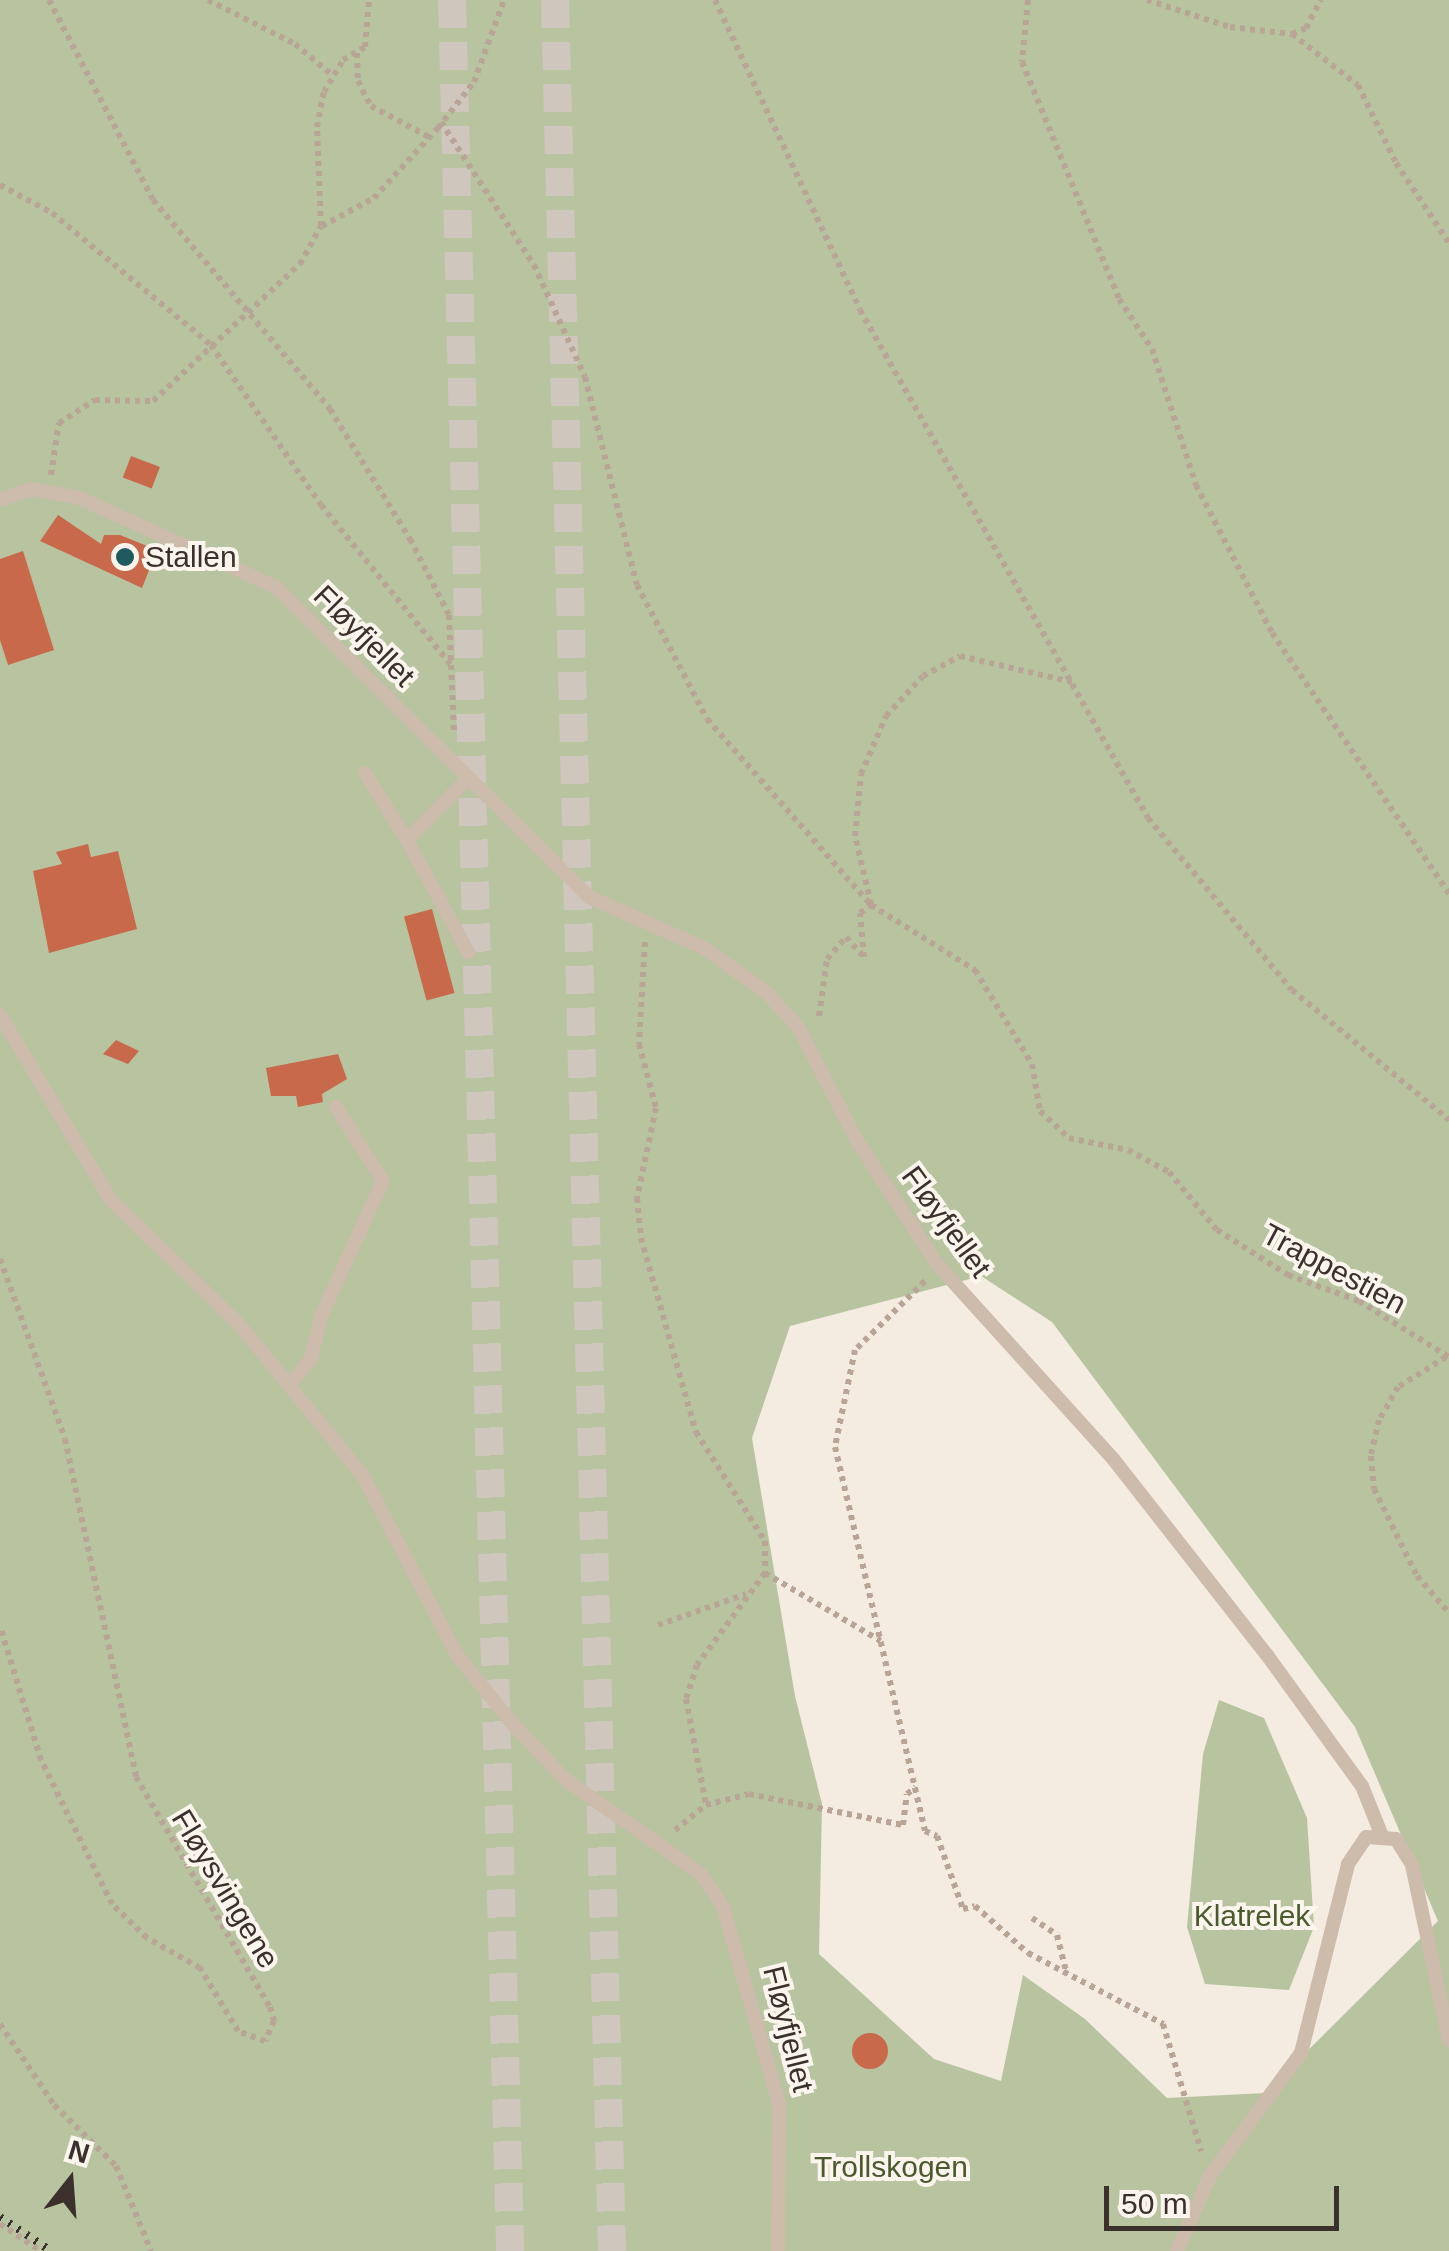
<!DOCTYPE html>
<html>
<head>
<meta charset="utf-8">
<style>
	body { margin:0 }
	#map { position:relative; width:1449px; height:2251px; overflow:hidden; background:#f4ebe1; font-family:Arial,sans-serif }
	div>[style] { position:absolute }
	.green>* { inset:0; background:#b8c4a0 }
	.building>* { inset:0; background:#c8694b; transform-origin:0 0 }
	.round { border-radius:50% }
	.trunk-tunnel>* { height:28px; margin-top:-14px; transform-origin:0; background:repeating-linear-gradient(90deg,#cfc6bd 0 28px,transparent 0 42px) }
	.path>* { height:6px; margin-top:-3px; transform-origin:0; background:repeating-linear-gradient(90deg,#b9a596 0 5px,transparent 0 10px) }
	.service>* { height:14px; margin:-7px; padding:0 7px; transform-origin:7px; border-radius:7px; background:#cdbbac }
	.rail>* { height:8px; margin-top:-4px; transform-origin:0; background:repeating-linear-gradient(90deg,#3b302b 0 2.5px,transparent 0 10.5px) }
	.dots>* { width:28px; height:28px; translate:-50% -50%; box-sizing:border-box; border:5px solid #fbf5ee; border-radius:50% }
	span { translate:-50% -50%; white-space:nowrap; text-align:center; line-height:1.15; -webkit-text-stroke:8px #fbf5ee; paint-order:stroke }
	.poi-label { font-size:30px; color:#3b302b }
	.left { translate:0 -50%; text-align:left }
	.street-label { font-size:30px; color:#3b302b }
	.park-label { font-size:30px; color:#4a5a2e }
	.north { position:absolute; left:20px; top:2131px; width:100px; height:100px; -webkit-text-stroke:8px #fbf5ee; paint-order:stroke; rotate:17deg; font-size:28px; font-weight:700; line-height:40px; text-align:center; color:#3b302b }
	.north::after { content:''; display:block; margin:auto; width:35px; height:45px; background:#3b302b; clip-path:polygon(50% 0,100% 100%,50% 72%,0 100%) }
	.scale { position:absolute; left:1104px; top:2186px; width:235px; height:45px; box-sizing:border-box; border:5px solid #3b302b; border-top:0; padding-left:12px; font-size:30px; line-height:35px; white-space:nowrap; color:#3b302b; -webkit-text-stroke:8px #fbf5ee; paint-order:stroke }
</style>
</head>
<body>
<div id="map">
	<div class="green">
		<i style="clip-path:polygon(evenodd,0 0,1449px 0,1449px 2251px,0 2251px,0 0,981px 1276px,1052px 1322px,1355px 1727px,1438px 1921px,1265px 2093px,1167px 2098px,1085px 2019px,1023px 1975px,1001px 2081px,934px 2059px,819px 1954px,822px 1804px,795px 1696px,752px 1438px,790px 1326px,981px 1276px)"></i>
		<i style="clip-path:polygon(1219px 1700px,1264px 1718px,1307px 1818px,1314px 1927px,1289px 1990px,1205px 1984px,1187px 1927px,1203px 1754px)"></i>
	</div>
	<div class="building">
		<i style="left:131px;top:456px;width:31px;height:23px;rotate:21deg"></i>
		<i style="clip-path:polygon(58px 515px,101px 544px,104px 535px,120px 535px,157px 550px,142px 588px,40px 541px)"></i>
		<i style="clip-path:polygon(23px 551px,54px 650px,8px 665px,0 640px,0 559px)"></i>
		<i style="clip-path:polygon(88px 844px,91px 857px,118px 851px,137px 929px,49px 953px,33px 871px,62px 864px,56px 852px)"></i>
		<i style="left:432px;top:909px;width:87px;height:29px;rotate:75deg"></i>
		<i style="clip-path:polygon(116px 1040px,139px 1051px,128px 1064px,103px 1054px)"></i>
		<i style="clip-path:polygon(338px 1054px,347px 1079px,322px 1094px,323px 1102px,298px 1107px,296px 1096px,271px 1096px,266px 1068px)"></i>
		<i class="round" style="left:852px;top:2033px;width:36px;height:36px"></i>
	</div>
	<div class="trunk-tunnel">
		<i style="left:452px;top:0;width:2252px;rotate:88.52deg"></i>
		<i style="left:555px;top:0;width:2252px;rotate:88.55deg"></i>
	</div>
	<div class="path">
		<i style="left:49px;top:0;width:225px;rotate:62.5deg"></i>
		<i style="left:153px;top:200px;width:274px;rotate:49.7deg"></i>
		<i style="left:330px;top:409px;width:153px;rotate:58.4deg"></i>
		<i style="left:410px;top:539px;width:85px;rotate:62.8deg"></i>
		<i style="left:449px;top:615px;width:50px;rotate:87.7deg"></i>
		<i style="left:208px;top:0;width:97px;rotate:26.8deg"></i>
		<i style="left:295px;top:44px;width:48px;rotate:40deg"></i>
		<i style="left:715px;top:0;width:342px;rotate:64.9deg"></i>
		<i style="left:860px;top:310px;width:584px;rotate:60.45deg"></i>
		<i style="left:1148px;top:818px;width:224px;rotate:50.1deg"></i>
		<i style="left:1292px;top:990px;width:204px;rotate:39.6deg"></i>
		<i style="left:1028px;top:0;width:62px;rotate:95.5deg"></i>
		<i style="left:1022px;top:62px;width:256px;rotate:67.7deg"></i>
		<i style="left:1119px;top:299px;width:60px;rotate:56.6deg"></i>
		<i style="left:1152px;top:349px;width:143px;rotate:72.1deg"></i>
		<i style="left:1196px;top:485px;width:166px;rotate:62.8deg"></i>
		<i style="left:1272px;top:633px;width:315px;rotate:55.8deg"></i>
		<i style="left:1147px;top:0;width:87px;rotate:18deg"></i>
		<i style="left:1230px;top:27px;width:62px;rotate:6.4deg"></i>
		<i style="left:1292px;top:34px;width:83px;rotate:37.7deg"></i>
		<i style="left:1358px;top:85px;width:87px;rotate:64deg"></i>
		<i style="left:1396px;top:163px;width:96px;rotate:56.5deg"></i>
		<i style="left:1292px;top:34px;width:15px;rotate:-23deg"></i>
		<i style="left:1306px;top:28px;width:32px;rotate:-62deg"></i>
		<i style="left:357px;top:53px;width:28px;rotate:88deg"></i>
		<i style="left:358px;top:81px;width:28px;rotate:63deg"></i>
		<i style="left:371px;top:106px;width:66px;rotate:28.1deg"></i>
		<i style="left:441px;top:122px;width:171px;rotate:57deg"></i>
		<i style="left:534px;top:265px;width:123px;rotate:65.5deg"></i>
		<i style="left:585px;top:377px;width:214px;rotate:76deg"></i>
		<i style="left:637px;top:585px;width:151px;rotate:62.4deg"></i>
		<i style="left:707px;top:719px;width:248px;rotate:48.6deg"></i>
		<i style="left:871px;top:905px;width:123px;rotate:32deg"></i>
		<i style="left:975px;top:970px;width:110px;rotate:58.8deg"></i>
		<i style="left:1032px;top:1064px;width:48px;rotate:80.3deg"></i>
		<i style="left:1040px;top:1111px;width:40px;rotate:43deg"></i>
		<i style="left:1069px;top:1138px;width:60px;rotate:11.5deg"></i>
		<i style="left:1128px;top:1150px;width:47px;rotate:28.2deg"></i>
		<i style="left:1169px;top:1172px;width:75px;rotate:50.4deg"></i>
		<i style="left:1217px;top:1230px;width:84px;rotate:32.4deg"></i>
		<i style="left:1288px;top:1275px;width:76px;rotate:20.1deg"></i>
		<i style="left:1359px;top:1301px;width:106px;rotate:31.9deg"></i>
		<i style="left:0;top:185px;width:59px;rotate:28.3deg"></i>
		<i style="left:52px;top:213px;width:207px;rotate:39.7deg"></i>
		<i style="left:211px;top:345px;width:194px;rotate:55.5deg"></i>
		<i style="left:321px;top:505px;width:206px;rotate:50.9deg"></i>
		<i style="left:451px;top:665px;width:67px;rotate:87.4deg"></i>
		<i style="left:322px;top:226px;width:59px;rotate:-28.3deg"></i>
		<i style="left:374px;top:198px;width:95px;rotate:-47.6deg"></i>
		<i style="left:438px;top:128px;width:58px;rotate:-52deg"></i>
		<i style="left:474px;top:82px;width:87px;rotate:-69.9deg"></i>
		<i style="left:51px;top:475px;width:53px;rotate:-81.3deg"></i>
		<i style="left:59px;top:423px;width:43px;rotate:-32.6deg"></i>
		<i style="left:95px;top:400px;width:58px;rotate:1deg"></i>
		<i style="left:153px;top:401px;width:201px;rotate:-43deg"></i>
		<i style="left:300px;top:264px;width:43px;rotate:-61.1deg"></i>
		<i style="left:321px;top:226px;width:99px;rotate:-92.3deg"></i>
		<i style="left:317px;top:127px;width:36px;rotate:-79deg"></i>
		<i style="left:324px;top:92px;width:37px;rotate:-59deg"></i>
		<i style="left:343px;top:60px;width:26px;rotate:-31deg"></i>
		<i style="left:365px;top:47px;width:47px;rotate:-85.1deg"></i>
		<i style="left:871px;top:904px;width:70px;rotate:-103.2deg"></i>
		<i style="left:855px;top:836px;width:62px;rotate:-84.5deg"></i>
		<i style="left:861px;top:774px;width:63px;rotate:-66.7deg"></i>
		<i style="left:886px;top:716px;width:54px;rotate:-47.2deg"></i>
		<i style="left:923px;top:676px;width:42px;rotate:-28.4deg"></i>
		<i style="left:960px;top:656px;width:115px;rotate:13.1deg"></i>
		<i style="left:645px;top:942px;width:102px;rotate:93.4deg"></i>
		<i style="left:639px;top:1044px;width:66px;rotate:75.1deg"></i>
		<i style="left:656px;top:1108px;width:92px;rotate:101.9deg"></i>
		<i style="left:637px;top:1198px;width:40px;rotate:84.3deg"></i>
		<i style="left:641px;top:1238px;width:202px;rotate:74.2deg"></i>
		<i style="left:696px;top:1432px;width:129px;rotate:57.7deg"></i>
		<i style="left:765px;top:1541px;width:32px;rotate:90deg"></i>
		<i style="left:765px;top:1573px;width:114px;rotate:126.5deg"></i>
		<i style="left:697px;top:1665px;width:36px;rotate:108deg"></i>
		<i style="left:686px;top:1699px;width:108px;rotate:79.3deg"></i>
		<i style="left:819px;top:1016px;width:58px;rotate:-82deg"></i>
		<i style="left:827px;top:959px;width:29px;rotate:-49deg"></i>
		<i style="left:846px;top:937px;width:27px;rotate:48deg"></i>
		<i style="left:864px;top:957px;width:44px;rotate:-95.2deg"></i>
		<i style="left:860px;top:913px;width:14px;rotate:-36deg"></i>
		<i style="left:0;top:1259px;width:191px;rotate:70.1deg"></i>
		<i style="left:65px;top:1439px;width:345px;rotate:78.1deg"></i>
		<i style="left:136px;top:1777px;width:266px;rotate:59.8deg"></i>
		<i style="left:270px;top:2007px;width:15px;rotate:74deg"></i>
		<i style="left:274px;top:2021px;width:22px;rotate:114deg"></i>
		<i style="left:265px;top:2041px;width:29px;rotate:-160deg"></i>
		<i style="left:238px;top:2031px;width:74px;rotate:-121.1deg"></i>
		<i style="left:200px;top:1968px;width:61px;rotate:-150.5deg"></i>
		<i style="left:147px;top:1938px;width:49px;rotate:-135.8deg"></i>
		<i style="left:112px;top:1904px;width:161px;rotate:-116.2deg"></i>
		<i style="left:41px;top:1760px;width:140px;rotate:-107deg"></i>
		<i style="left:925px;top:1281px;width:98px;rotate:135.4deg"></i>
		<i style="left:855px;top:1350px;width:99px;rotate:101.7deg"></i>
		<i style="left:835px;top:1447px;width:394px;rotate:76.8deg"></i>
		<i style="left:925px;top:1831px;width:13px;rotate:23deg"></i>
		<i style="left:937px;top:1836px;width:77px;rotate:70.4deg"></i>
		<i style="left:963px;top:1909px;width:12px;rotate:-14deg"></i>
		<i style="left:975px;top:1906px;width:71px;rotate:41.6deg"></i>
		<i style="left:1028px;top:1953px;width:153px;rotate:27.7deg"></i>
		<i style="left:1163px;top:2024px;width:133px;rotate:73.3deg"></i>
		<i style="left:1446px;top:1357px;width:57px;rotate:148deg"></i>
		<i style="left:1398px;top:1387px;width:38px;rotate:120deg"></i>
		<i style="left:1379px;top:1420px;width:37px;rotate:103deg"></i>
		<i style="left:1371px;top:1456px;width:33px;rotate:85deg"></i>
		<i style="left:1374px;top:1489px;width:97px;rotate:63.7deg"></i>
		<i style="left:1417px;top:1576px;width:49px;rotate:49.1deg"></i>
		<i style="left:765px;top:1573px;width:134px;rotate:30.4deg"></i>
		<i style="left:658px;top:1625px;width:93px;rotate:-19.4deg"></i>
		<i style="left:675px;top:1830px;width:40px;rotate:-39deg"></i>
		<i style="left:706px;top:1805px;width:44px;rotate:-14.3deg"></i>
		<i style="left:749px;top:1794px;width:157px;rotate:11.4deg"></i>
		<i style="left:903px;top:1825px;width:31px;rotate:-83deg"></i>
		<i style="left:907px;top:1794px;width:11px;rotate:-38deg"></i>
		<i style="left:1032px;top:1918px;width:30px;rotate:34deg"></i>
		<i style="left:1057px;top:1935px;width:38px;rotate:76deg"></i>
		<i style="left:0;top:2024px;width:97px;rotate:56.3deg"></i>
		<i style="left:54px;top:2105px;width:87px;rotate:44.5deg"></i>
		<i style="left:116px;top:2166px;width:92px;rotate:67.6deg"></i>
		<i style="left:0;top:2224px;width:49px;rotate:33.4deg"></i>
	</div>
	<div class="service">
		<i style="left:0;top:500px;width:34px;rotate:-19deg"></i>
		<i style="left:32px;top:489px;width:48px;rotate:10.8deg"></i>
		<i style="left:79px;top:498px;width:216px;rotate:24.3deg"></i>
		<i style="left:276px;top:587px;width:441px;rotate:44.7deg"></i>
		<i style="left:589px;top:897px;width:126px;rotate:23.9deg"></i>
		<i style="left:704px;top:948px;width:76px;rotate:35.4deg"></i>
		<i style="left:766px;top:992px;width:47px;rotate:47.6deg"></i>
		<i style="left:798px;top:1027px;width:132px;rotate:62.5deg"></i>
		<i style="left:859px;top:1144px;width:143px;rotate:57deg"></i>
		<i style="left:937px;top:1264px;width:264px;rotate:47.9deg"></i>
		<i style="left:1114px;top:1460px;width:248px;rotate:51.9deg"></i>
		<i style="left:1267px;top:1655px;width:162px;rotate:54.1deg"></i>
		<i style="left:1362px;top:1786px;width:54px;rotate:68.2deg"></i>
		<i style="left:365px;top:773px;width:79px;rotate:57.9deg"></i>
		<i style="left:467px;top:779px;width:86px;rotate:134.5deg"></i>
		<i style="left:407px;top:840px;width:128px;rotate:61.4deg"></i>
		<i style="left:0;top:1015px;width:214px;rotate:59.1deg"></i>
		<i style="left:110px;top:1199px;width:180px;rotate:44.1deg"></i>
		<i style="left:239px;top:1324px;width:196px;rotate:50.8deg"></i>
		<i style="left:363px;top:1476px;width:202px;rotate:62.3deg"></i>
		<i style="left:457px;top:1655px;width:86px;rotate:51.1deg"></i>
		<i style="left:511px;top:1722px;width:80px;rotate:46.5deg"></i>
		<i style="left:566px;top:1780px;width:165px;rotate:34.8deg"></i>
		<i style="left:701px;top:1874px;width:40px;rotate:56deg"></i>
		<i style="left:723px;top:1907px;width:205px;rotate:74.1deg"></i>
		<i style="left:779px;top:2104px;width:147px;rotate:90.4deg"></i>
		<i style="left:291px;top:1384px;width:33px;rotate:-52deg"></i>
		<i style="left:311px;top:1358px;width:45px;rotate:-76deg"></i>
		<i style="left:322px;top:1314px;width:146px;rotate:-65.4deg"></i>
		<i style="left:383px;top:1181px;width:88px;rotate:-122.4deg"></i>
		<i style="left:1177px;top:2251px;width:82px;rotate:-66.3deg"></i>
		<i style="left:1210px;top:2176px;width:153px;rotate:-53.5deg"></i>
		<i style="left:1301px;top:2053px;width:195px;rotate:-76deg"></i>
		<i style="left:1348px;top:1864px;width:32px;rotate:-56deg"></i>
		<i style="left:1366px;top:1837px;width:30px;rotate:4deg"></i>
		<i style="left:1396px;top:1839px;width:31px;rotate:58deg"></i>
		<i style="left:1412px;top:1865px;width:179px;rotate:78.1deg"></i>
	</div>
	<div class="rail">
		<i style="left:0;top:2217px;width:61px;rotate:33.7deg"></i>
	</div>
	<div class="dots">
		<i style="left:125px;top:557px;background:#1f5a5e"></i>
	</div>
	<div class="poi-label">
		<span class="left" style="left:145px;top:557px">Stallen</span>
	</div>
	<div class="street-label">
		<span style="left:364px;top:636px;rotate:45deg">Fløyfjellet</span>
		<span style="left:946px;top:1222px;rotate:54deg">Fløyfjellet</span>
		<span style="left:1334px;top:1269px;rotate:28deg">Trappestien</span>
		<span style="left:225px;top:1889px;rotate:59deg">Fløysvingene</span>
		<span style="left:788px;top:2029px;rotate:76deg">Fløyfjellet</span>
	</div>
	<div class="park-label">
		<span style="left:1252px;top:1916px">Klatrelek</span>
		<span style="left:891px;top:2167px">Trollskogen</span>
	</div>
	<div class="north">N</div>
	<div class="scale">50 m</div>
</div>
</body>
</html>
